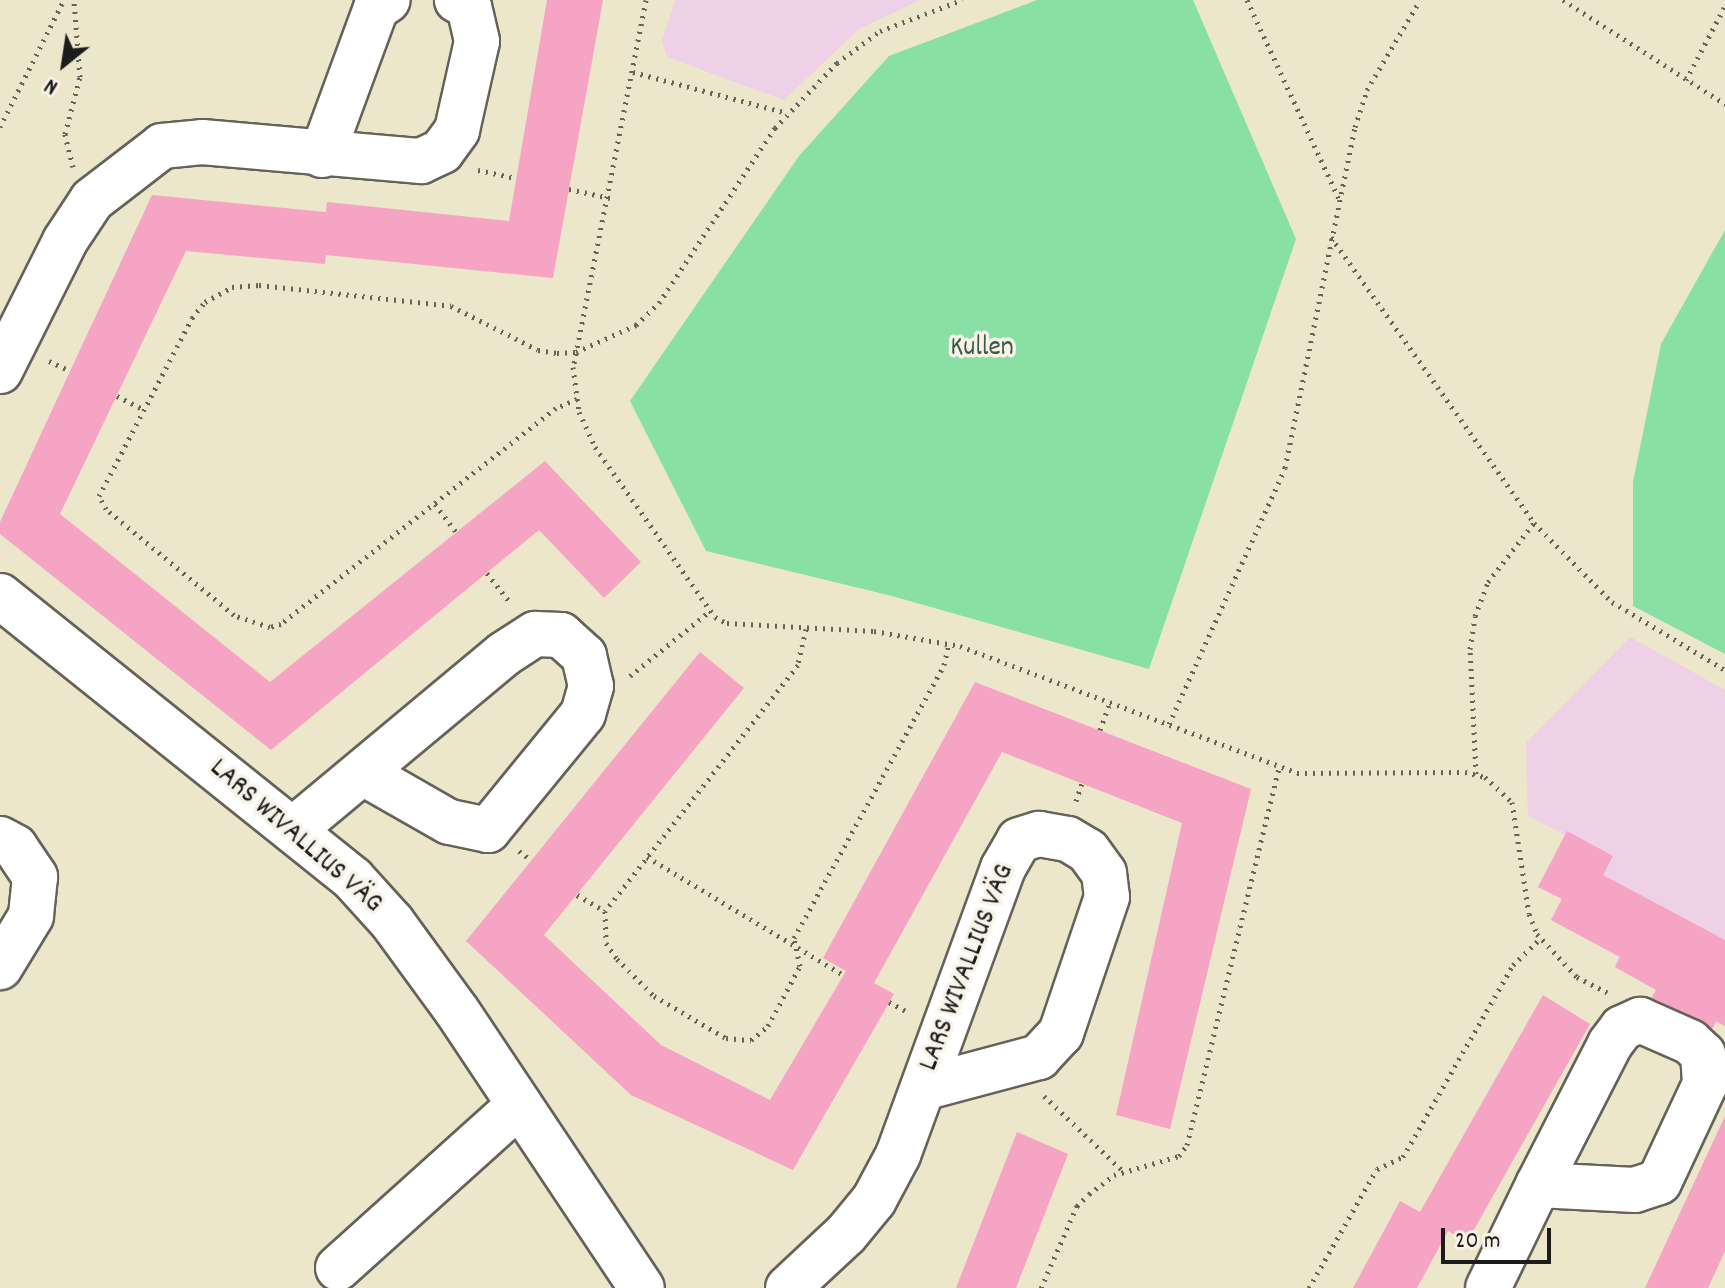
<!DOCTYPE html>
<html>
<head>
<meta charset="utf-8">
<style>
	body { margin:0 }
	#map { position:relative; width:1725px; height:1288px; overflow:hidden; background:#ece6ca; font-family:Dekko,sans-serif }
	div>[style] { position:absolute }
	.built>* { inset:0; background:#eed0e7 }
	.green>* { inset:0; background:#88e0a4 }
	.building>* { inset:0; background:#f5a4c4 }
	.path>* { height:5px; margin-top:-2.5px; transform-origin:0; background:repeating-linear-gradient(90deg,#656359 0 2px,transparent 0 8px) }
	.roads { filter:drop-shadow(2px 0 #656359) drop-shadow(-2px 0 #656359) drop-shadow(0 2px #656359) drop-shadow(0 -2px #656359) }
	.minor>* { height:44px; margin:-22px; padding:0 22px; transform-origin:22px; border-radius:22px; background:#fff }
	span { translate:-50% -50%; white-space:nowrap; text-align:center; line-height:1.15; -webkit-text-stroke:7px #f7f3e8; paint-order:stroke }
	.park-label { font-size:28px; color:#3c5745 }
	.street-label { font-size:28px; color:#1c1c1c }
	.north { position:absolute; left:24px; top:24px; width:80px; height:80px; -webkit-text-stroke:6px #f7f3e8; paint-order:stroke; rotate:210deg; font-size:22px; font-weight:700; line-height:32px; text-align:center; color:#1c1c1c }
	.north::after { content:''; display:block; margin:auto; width:28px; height:36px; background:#1c1c1c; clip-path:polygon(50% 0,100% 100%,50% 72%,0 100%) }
	.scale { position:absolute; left:1441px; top:1228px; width:110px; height:36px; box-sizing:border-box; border:4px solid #1c1c1c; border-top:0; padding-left:10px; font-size:24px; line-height:28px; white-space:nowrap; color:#1c1c1c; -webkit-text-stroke:6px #f7f3e8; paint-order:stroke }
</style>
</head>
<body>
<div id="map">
	<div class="built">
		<i style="clip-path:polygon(675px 0,920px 0,859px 29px,784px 100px,667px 57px,662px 41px)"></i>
		<i style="clip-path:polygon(1630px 637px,1725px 690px,1725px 1026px,1716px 1022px,1711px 1031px,1651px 999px,1656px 989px,1615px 967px,1619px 957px,1551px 920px,1561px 899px,1538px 887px,1565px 835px,1528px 816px,1526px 743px)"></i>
	</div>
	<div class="green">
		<i style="clip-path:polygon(1037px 0,1193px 0,1296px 239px,1149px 669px,892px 596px,706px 551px,630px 401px,799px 156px,889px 56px)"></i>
		<i style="clip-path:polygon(1725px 230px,1725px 654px,1633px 606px,1633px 482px,1661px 344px)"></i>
	</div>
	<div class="building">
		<i style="clip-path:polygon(547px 0,603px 0,553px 278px,326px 255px,325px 264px,186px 251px,60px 514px,270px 682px,545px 461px,641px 562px,604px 598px,539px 530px,271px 750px,0 534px,0 522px,152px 195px,326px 212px,327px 202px,509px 221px)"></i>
		<i style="clip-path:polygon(700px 652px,744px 688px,544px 935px,661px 1045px,770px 1100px,846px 971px,823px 958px,975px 682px,1251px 789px,1170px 1129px,1116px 1115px,1182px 823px,1002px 752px,874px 983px,894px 994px,793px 1170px,631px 1095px,466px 941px)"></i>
		<i style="clip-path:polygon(1567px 831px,1613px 856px,1603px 875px,1725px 940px,1725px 1026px,1716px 1021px,1711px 1031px,1651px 999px,1656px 990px,1615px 967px,1620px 957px,1551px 920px,1562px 899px,1538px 887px)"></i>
		<i style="clip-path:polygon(1543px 995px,1590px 1024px,1467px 1242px,1448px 1231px,1417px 1288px,1353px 1288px,1400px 1201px,1420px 1212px)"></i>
		<i style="clip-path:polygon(1725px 1116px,1725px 1251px,1708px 1288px,1645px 1288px)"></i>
		<i style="clip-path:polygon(1017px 1132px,1068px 1154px,1016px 1288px,956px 1288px)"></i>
	</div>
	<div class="path">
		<i style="left:646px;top:0;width:374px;rotate:101.2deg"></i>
		<i style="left:573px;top:367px;width:45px;rotate:82.4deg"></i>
		<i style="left:579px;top:412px;width:38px;rotate:65deg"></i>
		<i style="left:595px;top:447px;width:208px;rotate:54.8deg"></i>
		<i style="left:715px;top:617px;width:13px;rotate:27deg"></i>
		<i style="left:727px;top:623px;width:147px;rotate:3.1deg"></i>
		<i style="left:874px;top:631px;width:87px;rotate:9.9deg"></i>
		<i style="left:960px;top:646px;width:360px;rotate:20.6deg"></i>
		<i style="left:1297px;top:773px;width:168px;rotate:-0.3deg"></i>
		<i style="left:1465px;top:772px;width:21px;rotate:14deg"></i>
		<i style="left:1485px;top:777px;width:37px;rotate:43deg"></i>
		<i style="left:1512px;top:802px;width:113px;rotate:81.4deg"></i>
		<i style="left:1529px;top:914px;width:22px;rotate:68deg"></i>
		<i style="left:1537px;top:934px;width:59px;rotate:47.1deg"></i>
		<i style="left:1577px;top:977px;width:34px;rotate:27deg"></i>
		<i style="left:1247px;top:0;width:219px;rotate:65.2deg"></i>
		<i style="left:1563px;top:0;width:193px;rotate:32.7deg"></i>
		<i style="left:633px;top:72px;width:159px;rotate:14.9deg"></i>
		<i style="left:1686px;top:80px;width:84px;rotate:-62.2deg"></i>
		<i style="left:0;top:127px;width:142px;rotate:-63.3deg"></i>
		<i style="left:73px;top:167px;width:34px;rotate:-104deg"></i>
		<i style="left:65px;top:134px;width:59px;rotate:-75.3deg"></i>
		<i style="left:80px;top:77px;width:77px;rotate:-94.5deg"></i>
		<i style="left:478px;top:170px;width:39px;rotate:12deg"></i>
		<i style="left:569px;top:189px;width:42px;rotate:12.4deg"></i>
		<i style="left:1331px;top:237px;width:351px;rotate:54.6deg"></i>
		<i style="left:1534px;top:523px;width:111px;rotate:45.4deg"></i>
		<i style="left:1612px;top:602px;width:132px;rotate:31deg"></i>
		<i style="left:49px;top:361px;width:23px;rotate:25deg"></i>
		<i style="left:117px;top:396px;width:31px;rotate:27deg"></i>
		<i style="left:577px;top:399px;width:23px;rotate:157deg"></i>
		<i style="left:556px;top:408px;width:350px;rotate:141.9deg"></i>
		<i style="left:281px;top:624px;width:11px;rotate:165deg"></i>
		<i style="left:270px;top:627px;width:38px;rotate:-162deg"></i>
		<i style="left:234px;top:615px;width:166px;rotate:-140.4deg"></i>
		<i style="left:106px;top:509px;width:15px;rotate:-118deg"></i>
		<i style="left:99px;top:496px;width:201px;rotate:-62.4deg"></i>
		<i style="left:192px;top:318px;width:21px;rotate:-51deg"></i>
		<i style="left:205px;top:302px;width:31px;rotate:-29deg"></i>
		<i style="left:232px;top:287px;width:27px;rotate:-4deg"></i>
		<i style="left:259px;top:285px;width:193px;rotate:6.2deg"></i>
		<i style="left:451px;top:306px;width:97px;rotate:26.8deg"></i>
		<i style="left:538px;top:350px;width:19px;rotate:9deg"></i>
		<i style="left:557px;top:353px;width:19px;rotate:-3deg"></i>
		<i style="left:576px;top:352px;width:66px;rotate:-24.2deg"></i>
		<i style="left:636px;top:325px;width:32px;rotate:-44deg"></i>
		<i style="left:659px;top:303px;width:210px;rotate:-56.5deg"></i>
		<i style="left:775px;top:128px;width:90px;rotate:-46.4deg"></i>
		<i style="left:837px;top:63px;width:54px;rotate:-36.7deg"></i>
		<i style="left:880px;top:31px;width:88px;rotate:-20.7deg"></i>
		<i style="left:435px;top:504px;width:35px;rotate:53deg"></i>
		<i style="left:487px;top:573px;width:37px;rotate:52deg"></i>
		<i style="left:806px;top:629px;width:37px;rotate:103deg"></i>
		<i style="left:798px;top:665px;width:313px;rotate:128.1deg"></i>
		<i style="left:605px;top:911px;width:32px;rotate:88deg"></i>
		<i style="left:606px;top:943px;width:19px;rotate:55deg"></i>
		<i style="left:617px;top:959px;width:52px;rotate:45deg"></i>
		<i style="left:654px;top:996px;width:83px;rotate:30.3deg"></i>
		<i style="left:726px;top:1038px;width:25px;rotate:5deg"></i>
		<i style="left:751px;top:1040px;width:22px;rotate:-39deg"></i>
		<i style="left:768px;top:1026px;width:68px;rotate:-61.9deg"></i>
		<i style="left:800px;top:966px;width:29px;rotate:-102deg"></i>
		<i style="left:794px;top:938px;width:311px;rotate:-61.2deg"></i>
		<i style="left:944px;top:665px;width:23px;rotate:-77deg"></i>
		<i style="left:630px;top:676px;width:103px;rotate:-39.1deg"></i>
		<i style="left:1169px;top:724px;width:281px;rotate:-65.6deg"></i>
		<i style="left:1285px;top:468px;width:348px;rotate:-78.4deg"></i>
		<i style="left:1355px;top:127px;width:39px;rotate:-72deg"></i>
		<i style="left:1367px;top:90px;width:104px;rotate:-59.5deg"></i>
		<i style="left:1100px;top:730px;width:32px;rotate:-70deg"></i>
		<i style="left:1476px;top:774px;width:125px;rotate:-92.7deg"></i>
		<i style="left:1470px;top:649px;width:33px;rotate:-81deg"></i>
		<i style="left:1475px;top:616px;width:36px;rotate:-69deg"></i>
		<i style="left:1488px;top:582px;width:75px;rotate:-52.1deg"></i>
		<i style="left:1076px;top:801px;width:19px;rotate:-72deg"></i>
		<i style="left:519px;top:851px;width:15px;rotate:37deg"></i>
		<i style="left:647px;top:857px;width:229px;rotate:31deg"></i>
		<i style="left:577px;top:895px;width:32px;rotate:30deg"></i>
		<i style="left:889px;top:1002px;width:21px;rotate:28deg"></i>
		<i style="left:1044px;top:1096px;width:110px;rotate:43.5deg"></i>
		<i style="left:1041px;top:1288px;width:90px;rotate:-66.3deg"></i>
		<i style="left:1077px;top:1206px;width:17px;rotate:-45deg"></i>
		<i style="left:1089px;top:1194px;width:31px;rotate:-37deg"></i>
		<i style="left:1114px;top:1175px;width:68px;rotate:-16.3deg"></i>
		<i style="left:1179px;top:1156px;width:14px;rotate:-54deg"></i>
		<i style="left:1187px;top:1145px;width:387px;rotate:-76.3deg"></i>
		<i style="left:1309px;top:1288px;width:137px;rotate:-60.3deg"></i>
		<i style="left:1377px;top:1169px;width:29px;rotate:-25deg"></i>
		<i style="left:1403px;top:1157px;width:221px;rotate:-60.2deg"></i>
		<i style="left:1513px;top:965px;width:39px;rotate:-44deg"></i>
	</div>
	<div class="roads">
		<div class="minor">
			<i style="left:322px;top:155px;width:157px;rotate:-69.8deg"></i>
			<i style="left:376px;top:8px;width:14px;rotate:-34deg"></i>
			<i style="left:0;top:371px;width:145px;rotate:-63.4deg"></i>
			<i style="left:65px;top:241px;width:49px;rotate:-56.6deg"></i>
			<i style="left:92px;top:200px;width:88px;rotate:-37.6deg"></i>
			<i style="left:162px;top:146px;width:40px;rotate:-5.7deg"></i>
			<i style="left:202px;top:142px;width:220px;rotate:5deg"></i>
			<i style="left:421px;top:161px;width:23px;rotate:-25deg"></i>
			<i style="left:442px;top:151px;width:26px;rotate:-54deg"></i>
			<i style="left:457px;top:130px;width:91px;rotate:-77.3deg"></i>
			<i style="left:477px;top:41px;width:35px;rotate:-103deg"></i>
			<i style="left:469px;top:7px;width:14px;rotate:-150deg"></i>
			<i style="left:0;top:596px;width:452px;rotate:38.7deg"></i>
			<i style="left:353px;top:879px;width:58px;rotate:47.8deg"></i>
			<i style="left:392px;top:922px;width:110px;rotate:53.9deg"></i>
			<i style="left:457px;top:1011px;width:333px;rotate:56.3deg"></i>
			<i style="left:294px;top:829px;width:273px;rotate:-39.8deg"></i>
			<i style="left:504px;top:654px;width:37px;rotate:-33deg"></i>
			<i style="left:535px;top:634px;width:26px;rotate:2deg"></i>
			<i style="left:561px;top:635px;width:31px;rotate:42deg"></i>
			<i style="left:584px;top:656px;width:31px;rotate:77deg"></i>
			<i style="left:591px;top:686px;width:29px;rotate:106deg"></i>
			<i style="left:583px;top:714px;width:150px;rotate:129.3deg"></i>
			<i style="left:488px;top:830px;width:40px;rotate:-168deg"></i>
			<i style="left:449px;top:822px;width:99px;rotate:-150.3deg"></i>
			<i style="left:0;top:839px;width:17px;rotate:28deg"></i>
			<i style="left:15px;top:847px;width:36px;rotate:56deg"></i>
			<i style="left:35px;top:877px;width:39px;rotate:96deg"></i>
			<i style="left:31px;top:916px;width:60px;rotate:121.3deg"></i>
			<i style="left:338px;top:1268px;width:244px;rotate:-42deg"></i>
			<i style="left:788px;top:1288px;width:79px;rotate:-43deg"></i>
			<i style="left:846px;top:1234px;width:44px;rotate:-50.5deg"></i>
			<i style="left:874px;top:1200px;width:51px;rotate:-61.9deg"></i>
			<i style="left:898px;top:1155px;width:306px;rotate:-69.9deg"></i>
			<i style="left:1003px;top:868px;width:32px;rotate:-60deg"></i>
			<i style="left:1019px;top:840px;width:21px;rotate:-17deg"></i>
			<i style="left:1039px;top:834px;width:29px;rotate:10deg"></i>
			<i style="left:1068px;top:839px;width:23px;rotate:31deg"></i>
			<i style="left:1088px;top:851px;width:27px;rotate:54deg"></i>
			<i style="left:1104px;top:873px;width:24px;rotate:83deg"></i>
			<i style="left:1107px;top:897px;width:144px;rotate:108.7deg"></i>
			<i style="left:1061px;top:1033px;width:33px;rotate:133deg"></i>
			<i style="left:1039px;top:1057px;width:120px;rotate:165deg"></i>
			<i style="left:1488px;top:1288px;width:114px;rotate:-64.1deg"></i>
			<i style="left:1538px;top:1185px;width:158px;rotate:-62.9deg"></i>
			<i style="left:1610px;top:1044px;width:20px;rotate:-53deg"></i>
			<i style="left:1622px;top:1028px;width:20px;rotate:-24deg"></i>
			<i style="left:1640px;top:1020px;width:55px;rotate:23.7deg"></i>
			<i style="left:1690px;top:1042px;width:18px;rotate:43deg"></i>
			<i style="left:1703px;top:1054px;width:30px;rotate:86deg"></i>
			<i style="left:1705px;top:1084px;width:108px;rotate:115.1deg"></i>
			<i style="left:1659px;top:1182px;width:25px;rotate:162deg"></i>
			<i style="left:1635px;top:1190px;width:97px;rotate:-177deg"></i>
		</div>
	</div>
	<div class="park-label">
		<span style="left:982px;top:349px">Kullen</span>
	</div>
	<div class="street-label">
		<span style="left:295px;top:837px;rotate:41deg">LARS WIVALLIUS VÄG</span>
		<span style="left:968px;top:968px;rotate:-69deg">LARS WIVALLIUS VÄG</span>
	</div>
	<div class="north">N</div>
	<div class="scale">20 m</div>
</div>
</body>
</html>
